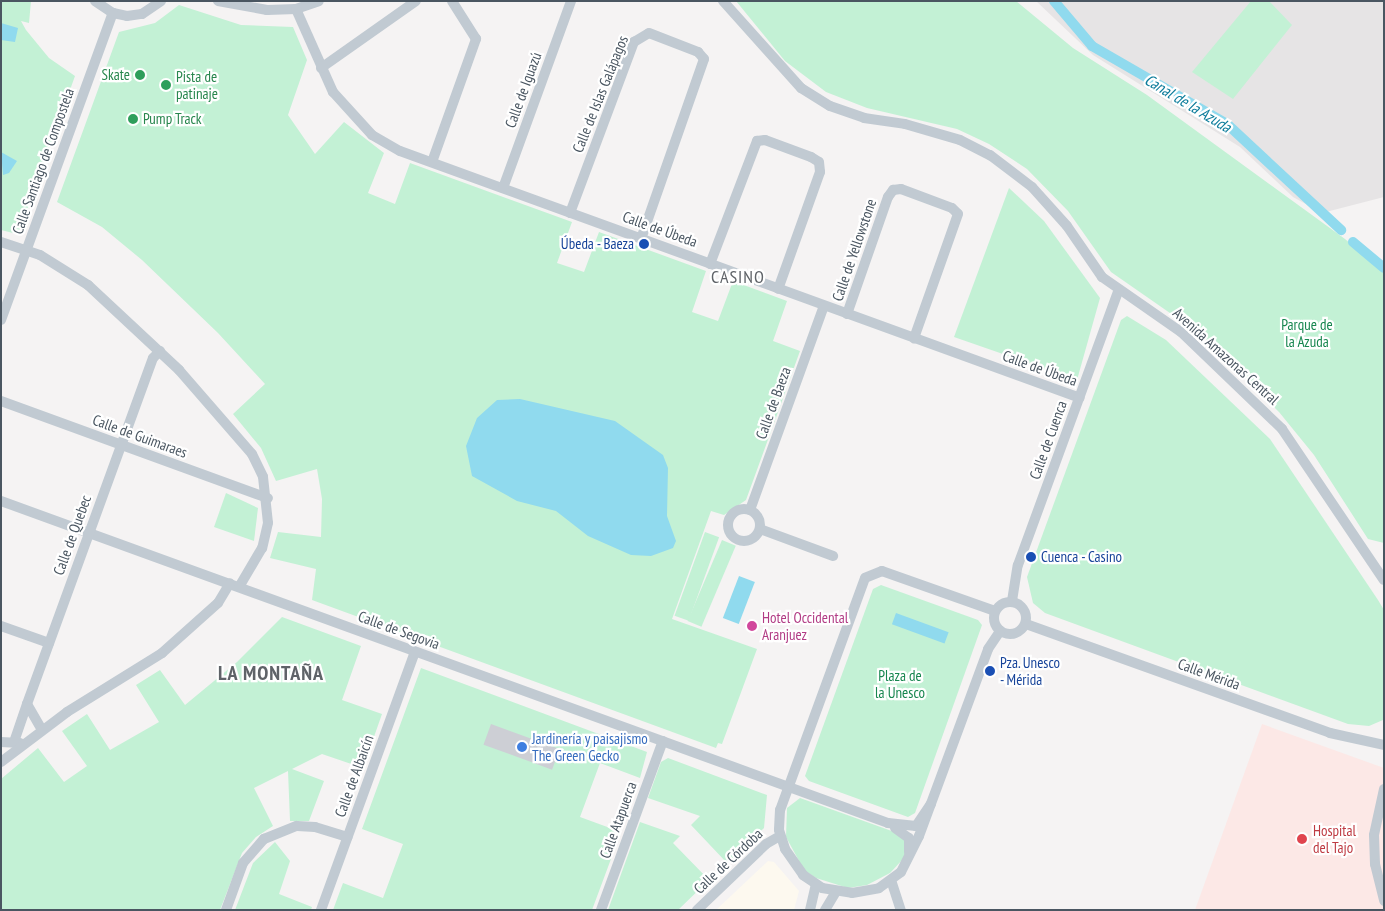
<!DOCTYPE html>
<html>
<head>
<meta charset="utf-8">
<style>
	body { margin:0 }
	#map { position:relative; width:1385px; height:911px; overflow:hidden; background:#f5f3f3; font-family:"PT Sans Narrow",sans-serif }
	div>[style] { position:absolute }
	.commercial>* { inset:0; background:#fdf9ef }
	.education>* { inset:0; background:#e6e4e5 }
	.medical>* { inset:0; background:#fce8e6 }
	.green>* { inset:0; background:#c3f1d5; transform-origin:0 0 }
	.water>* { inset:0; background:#90daee; transform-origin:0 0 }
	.canal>* { height:10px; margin:-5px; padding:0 5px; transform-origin:5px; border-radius:5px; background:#90daee }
	.building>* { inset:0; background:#cdcfd5; transform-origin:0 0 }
	.minor>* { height:10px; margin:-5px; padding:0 5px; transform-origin:5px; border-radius:5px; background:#c1cad2 }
	.minor>.ring { margin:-5px; padding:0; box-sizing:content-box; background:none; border:10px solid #c1cad2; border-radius:50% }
	.dots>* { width:14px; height:14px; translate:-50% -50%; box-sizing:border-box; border:2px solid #fff; border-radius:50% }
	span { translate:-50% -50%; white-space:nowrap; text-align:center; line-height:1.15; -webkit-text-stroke:4.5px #fff; paint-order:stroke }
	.leisure-label { font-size:15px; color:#27864d }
	.right { translate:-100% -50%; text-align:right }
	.left { translate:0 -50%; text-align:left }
	.street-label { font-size:15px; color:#4a5661 }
	.transit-label { font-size:15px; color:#164399 }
	.park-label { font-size:15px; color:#17864f }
	.hotel-label { font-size:15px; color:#b23c85 }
	.shop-label { font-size:15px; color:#366cbe }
	.health-label { font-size:15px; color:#be3a42 }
	.water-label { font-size:16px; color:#0c7c9b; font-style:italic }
	.quarter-label { font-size:18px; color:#5f6368; letter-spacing:1px }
	.district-label { font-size:20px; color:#5f6368; font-weight:700; letter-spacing:1px }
	.frame { position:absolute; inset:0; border:2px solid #4a5661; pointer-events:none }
</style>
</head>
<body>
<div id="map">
	<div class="commercial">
		<i style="clip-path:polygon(768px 861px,774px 862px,799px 891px,794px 910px,716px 910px)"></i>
	</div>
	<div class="education">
		<i style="clip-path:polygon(1036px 1px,1384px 1px,1384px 197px,1322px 213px,1293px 197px,1240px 147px,1093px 55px)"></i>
	</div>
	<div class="medical">
		<i style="clip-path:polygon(1262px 724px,1384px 768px,1384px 910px,1195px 910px)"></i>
	</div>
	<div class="green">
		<i style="clip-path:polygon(1px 1px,31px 1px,29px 23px,21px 21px,26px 30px,49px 58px,75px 76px,20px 229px,13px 233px,1px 230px)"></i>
		<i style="clip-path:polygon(736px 1px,1016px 1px,1073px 48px,1147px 95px,1345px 239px,1384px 272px,1384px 543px,1368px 539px,1314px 455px,1279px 412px,1203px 336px,1111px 272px,1068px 211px,1027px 169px,989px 144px,957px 129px,867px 108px,826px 92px,785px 61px)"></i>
		<i style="clip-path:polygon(1251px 1px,1269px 1px,1292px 25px,1233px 99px,1192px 72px)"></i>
		<i style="clip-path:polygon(179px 5px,241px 25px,293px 27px,307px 60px,288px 115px,315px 154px,344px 122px,384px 153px,368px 193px,395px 204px,410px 163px,572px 222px,557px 263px,584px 272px,599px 232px,706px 271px,692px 312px,718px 321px,733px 281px,787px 301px,773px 341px,800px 351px,778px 412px,746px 500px,724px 515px,711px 511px,672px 619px,757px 649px,722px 744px,718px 743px,716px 748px,312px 600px,316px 569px,270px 558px,278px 532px,321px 537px,322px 499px,317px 469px,276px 481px,261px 448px,233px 414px,265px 384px,218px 333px,142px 260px,102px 227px,57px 202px,119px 32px,155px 23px)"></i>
		<i style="clip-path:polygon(1009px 188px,1044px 221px,1100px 298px,1077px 380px,954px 337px)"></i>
		<i style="clip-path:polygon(1127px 316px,1166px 340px,1270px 439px,1378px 600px,1384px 610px,1383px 720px,1369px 726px,1348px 724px,1045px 613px,1033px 603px,1027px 577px,1121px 320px)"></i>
		<i style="clip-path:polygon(226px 493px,258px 508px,254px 541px,214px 527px)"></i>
		<i style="left:705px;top:532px;width:15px;height:89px;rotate:20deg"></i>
		<i style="left:722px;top:540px;width:15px;height:88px;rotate:23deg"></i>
		<i style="clip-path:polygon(881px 585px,978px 620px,982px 625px,915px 813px,908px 817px,809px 781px,805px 776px,873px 589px)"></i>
		<i style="clip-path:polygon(282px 617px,361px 646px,342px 700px,382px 714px,363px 768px,322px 754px,292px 769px,324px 781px,309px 821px,290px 821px,288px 771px,254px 788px,273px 826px,256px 837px,242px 853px,220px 910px,1px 910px,1px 779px,38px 748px,64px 782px,87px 766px,62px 731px,87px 714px,110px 750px,159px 722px,136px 685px,160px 670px,185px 705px,237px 662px)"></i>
		<i style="clip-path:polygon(421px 668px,647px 752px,640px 778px,600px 763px,580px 817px,621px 832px,592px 910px,333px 910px,343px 883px,383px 898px,403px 844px,362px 829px)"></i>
		<i style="clip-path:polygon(668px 758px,767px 795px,764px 828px,727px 863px,691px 825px,700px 816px,648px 798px,661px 762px)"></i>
		<i style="clip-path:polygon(800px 798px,900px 834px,908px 843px,904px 858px,890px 873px,867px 885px,848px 888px,816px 878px,804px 870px,786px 837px,787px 808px)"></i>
		<i style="clip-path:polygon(640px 822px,680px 836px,673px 843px,709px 880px,678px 910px,608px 910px)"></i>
		<i style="clip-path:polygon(275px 842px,290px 861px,279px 894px,312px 907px,311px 910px,235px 910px,253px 863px)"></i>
	</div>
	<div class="water">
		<i style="clip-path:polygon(1px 23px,18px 28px,15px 42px,1px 40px)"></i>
		<i style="clip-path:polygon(1px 152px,17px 161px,9px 173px,3px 175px)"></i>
		<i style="clip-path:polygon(520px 399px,615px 421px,663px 455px,668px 468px,667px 516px,676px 541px,673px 548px,651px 556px,631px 555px,588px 536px,556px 511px,517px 501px,472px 476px,466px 446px,477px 418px,497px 400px)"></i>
		<i style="left:739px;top:576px;width:17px;height:45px;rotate:21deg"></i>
		<i style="left:896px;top:613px;width:56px;height:12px;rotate:20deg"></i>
	</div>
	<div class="canal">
		<i style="left:1054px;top:1px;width:59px;rotate:49.8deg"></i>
		<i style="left:1092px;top:46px;width:156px;rotate:30deg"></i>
		<i style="left:1227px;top:124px;width:156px;rotate:42.9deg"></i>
		<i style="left:1353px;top:242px;width:40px;rotate:40deg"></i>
	</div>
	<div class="building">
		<i style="left:491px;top:724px;width:73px;height:22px;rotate:20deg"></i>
	</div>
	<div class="minor">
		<i style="left:95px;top:1px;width:22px;rotate:34deg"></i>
		<i style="left:113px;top:13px;width:14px;rotate:12deg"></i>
		<i style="left:127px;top:16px;width:15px;rotate:-8deg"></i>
		<i style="left:142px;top:14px;width:23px;rotate:-34deg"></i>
		<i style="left:218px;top:1px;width:50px;rotate:10.4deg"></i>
		<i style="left:267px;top:10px;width:29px;rotate:-2deg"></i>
		<i style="left:296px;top:9px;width:24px;rotate:-19deg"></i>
		<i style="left:723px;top:1px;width:117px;rotate:48.1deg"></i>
		<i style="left:801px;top:88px;width:34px;rotate:32deg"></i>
		<i style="left:830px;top:106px;width:36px;rotate:19deg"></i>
		<i style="left:864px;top:118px;width:41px;rotate:8.3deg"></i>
		<i style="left:905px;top:124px;width:57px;rotate:16.2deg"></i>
		<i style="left:960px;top:140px;width:34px;rotate:27deg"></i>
		<i style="left:990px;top:155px;width:53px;rotate:37.3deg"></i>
		<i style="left:1032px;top:187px;width:52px;rotate:48.1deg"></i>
		<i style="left:1067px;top:226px;width:62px;rotate:55.5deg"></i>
		<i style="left:1102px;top:277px;width:96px;rotate:34.8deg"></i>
		<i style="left:1181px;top:332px;width:140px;rotate:43.8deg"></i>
		<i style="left:1282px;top:429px;width:182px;rotate:56deg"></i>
		<i style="left:296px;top:9px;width:91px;rotate:66deg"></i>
		<i style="left:333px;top:92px;width:58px;rotate:47.8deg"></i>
		<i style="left:372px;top:135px;width:32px;rotate:30deg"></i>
		<i style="left:400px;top:151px;width:723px;rotate:19.96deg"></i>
		<i style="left:321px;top:68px;width:116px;rotate:-35.2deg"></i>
		<i style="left:432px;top:162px;width:131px;rotate:-70.3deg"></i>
		<i style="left:476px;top:39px;width:45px;rotate:-122.3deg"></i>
		<i style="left:503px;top:188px;width:199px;rotate:-70deg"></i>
		<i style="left:570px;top:213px;width:183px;rotate:-69.5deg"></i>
		<i style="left:634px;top:42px;width:17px;rotate:-31deg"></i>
		<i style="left:649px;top:33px;width:53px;rotate:21.2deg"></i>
		<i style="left:698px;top:52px;width:9px;rotate:49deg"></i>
		<i style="left:704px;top:59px;width:191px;rotate:109.3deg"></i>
		<i style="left:1px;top:242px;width:41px;rotate:18.4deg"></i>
		<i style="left:40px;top:255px;width:57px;rotate:32deg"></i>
		<i style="left:88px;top:285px;width:125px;rotate:43deg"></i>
		<i style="left:179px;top:370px;width:111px;rotate:49deg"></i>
		<i style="left:252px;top:454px;width:25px;rotate:64deg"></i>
		<i style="left:263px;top:477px;width:46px;rotate:83.8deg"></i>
		<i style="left:268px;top:523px;width:26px;rotate:103deg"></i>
		<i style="left:262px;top:548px;width:45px;rotate:120.5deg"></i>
		<i style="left:710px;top:264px;width:132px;rotate:-69.1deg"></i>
		<i style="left:757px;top:141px;width:8px;rotate:-7deg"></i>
		<i style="left:765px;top:140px;width:49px;rotate:20.3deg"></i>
		<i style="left:811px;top:157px;width:9px;rotate:32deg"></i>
		<i style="left:819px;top:162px;width:10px;rotate:84deg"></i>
		<i style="left:820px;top:172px;width:124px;rotate:109.7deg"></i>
		<i style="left:847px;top:314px;width:124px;rotate:-70.7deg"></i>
		<i style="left:888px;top:197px;width:9px;rotate:-54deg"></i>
		<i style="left:893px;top:190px;width:8px;rotate:-7deg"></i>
		<i style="left:901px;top:189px;width:54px;rotate:20.4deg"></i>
		<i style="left:952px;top:208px;width:8px;rotate:45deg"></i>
		<i style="left:958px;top:214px;width:132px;rotate:109.5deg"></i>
		<i style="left:1px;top:320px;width:327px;rotate:-70deg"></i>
		<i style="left:1px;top:401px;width:284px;rotate:20deg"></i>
		<i style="left:1px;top:501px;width:944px;rotate:19.95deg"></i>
		<i style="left:888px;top:823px;width:28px;rotate:6deg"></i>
		<i style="left:916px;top:826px;width:27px;rotate:-56deg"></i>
		<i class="ring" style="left:728px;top:509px;width:22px;height:22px"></i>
		<i style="left:750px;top:510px;width:217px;rotate:-70.1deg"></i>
		<i style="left:760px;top:529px;width:78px;rotate:20.3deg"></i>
		<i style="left:1012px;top:601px;width:36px;rotate:-81deg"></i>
		<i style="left:1018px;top:565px;width:292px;rotate:-69.9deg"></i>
		<i class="ring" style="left:994px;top:602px;width:22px;height:22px"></i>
		<i style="left:995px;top:611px;width:120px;rotate:-160.5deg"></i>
		<i style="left:882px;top:571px;width:18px;rotate:158deg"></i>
		<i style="left:865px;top:578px;width:247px;rotate:110.1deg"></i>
		<i style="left:780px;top:810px;width:20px;rotate:93deg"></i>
		<i style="left:779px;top:830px;width:20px;rotate:72deg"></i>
		<i style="left:785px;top:849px;width:32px;rotate:55deg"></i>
		<i style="left:803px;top:875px;width:23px;rotate:34deg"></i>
		<i style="left:822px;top:888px;width:30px;rotate:9deg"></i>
		<i style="left:852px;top:893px;width:27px;rotate:-10deg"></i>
		<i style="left:879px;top:888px;width:27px;rotate:-36deg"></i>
		<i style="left:901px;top:872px;width:40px;rotate:-63.4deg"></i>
		<i style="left:919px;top:836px;width:199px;rotate:-69.7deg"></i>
		<i style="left:988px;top:649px;width:22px;rotate:-56deg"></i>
		<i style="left:1026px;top:624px;width:323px;rotate:19.7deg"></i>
		<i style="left:1330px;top:733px;width:55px;rotate:12.5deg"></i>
		<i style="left:1px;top:626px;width:51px;rotate:19.5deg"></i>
		<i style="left:42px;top:730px;width:30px;rotate:-120deg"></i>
		<i style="left:27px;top:704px;width:368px;rotate:-70deg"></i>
		<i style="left:153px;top:358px;width:10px;rotate:-45deg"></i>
		<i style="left:1px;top:742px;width:19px;rotate:3deg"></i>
		<i style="left:14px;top:742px;width:40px;rotate:-71.1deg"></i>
		<i style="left:1px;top:762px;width:83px;rotate:-37.1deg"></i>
		<i style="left:67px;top:712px;width:112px;rotate:-31.8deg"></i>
		<i style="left:162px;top:653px;width:75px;rotate:-41.8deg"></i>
		<i style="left:218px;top:603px;width:23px;rotate:-59deg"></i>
		<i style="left:1384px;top:789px;width:47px;rotate:102.3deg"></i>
		<i style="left:1374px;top:835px;width:29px;rotate:88deg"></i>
		<i style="left:1375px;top:864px;width:38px;rotate:76deg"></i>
		<i style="left:895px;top:828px;width:17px;rotate:36deg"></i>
		<i style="left:909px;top:838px;width:14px;rotate:90deg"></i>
		<i style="left:891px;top:880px;width:32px;rotate:72deg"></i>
		<i style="left:226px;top:910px;width:50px;rotate:-70.1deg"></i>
		<i style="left:243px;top:863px;width:32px;rotate:-49deg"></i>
		<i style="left:264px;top:839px;width:35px;rotate:-22deg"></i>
		<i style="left:297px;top:826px;width:18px;rotate:3deg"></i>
		<i style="left:315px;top:827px;width:34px;rotate:17deg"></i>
		<i style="left:321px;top:910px;width:275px;rotate:-70deg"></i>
		<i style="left:601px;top:910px;width:180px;rotate:-69.9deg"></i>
		<i style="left:697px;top:910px;width:95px;rotate:-43.7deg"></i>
		<i style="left:766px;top:844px;width:16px;rotate:-30deg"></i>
		<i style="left:810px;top:910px;width:26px;rotate:-77deg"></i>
		<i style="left:825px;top:910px;width:21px;rotate:-59deg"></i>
	</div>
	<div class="dots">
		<i style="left:140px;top:75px;background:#2e9e5b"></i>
		<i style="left:166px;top:85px;background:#2e9e5b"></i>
		<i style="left:133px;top:119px;background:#2e9e5b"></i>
		<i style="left:644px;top:244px;background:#1a4fb4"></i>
		<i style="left:1031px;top:557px;background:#1a4fb4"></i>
		<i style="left:752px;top:626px;background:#d1479c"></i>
		<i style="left:990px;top:671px;background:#1a4fb4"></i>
		<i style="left:522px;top:747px;background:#3f7fe0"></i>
		<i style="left:1302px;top:839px;background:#e0444e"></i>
	</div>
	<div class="leisure-label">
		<span class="right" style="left:130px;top:75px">Skate</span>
		<span class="left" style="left:176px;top:85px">Pista de<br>patinaje</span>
		<span class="left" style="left:143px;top:119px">Pump Track</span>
	</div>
	<div class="street-label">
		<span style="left:523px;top:90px;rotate:-70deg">Calle de Iguazú</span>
		<span style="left:600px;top:94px;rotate:-68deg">Calle de Islas Galápagos</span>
		<span style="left:43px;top:161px;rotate:-70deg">Calle Santiago de Compostela</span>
		<span style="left:660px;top:229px;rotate:20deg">Calle de Úbeda</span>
		<span style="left:854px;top:250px;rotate:-71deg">Calle de Yellowstone</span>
		<span style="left:1226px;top:356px;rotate:42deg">Avenida Amazonas Central</span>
		<span style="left:1040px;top:368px;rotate:20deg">Calle de Úbeda</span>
		<span style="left:773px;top:403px;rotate:-70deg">Calle de Baeza</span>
		<span style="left:140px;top:436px;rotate:20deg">Calle de Guimaraes</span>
		<span style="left:1048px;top:440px;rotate:-70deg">Calle de Cuenca</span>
		<span style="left:72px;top:535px;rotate:-70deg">Calle de Quebec</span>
		<span style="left:399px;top:630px;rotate:20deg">Calle de Segovia</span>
		<span style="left:1209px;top:674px;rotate:20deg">Calle Mérida</span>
		<span style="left:354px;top:776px;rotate:-70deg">Calle de Albaicín</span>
		<span style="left:618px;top:820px;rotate:-70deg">Calle Atapuerca</span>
		<span style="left:728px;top:861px;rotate:-43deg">Calle de Córdoba</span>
	</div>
	<div class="transit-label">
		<span class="right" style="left:634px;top:244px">Úbeda - Baeza</span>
		<span class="left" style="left:1041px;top:557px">Cuenca - Casino</span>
		<span class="left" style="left:1000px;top:671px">Pza. Unesco<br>- Mérida</span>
	</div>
	<div class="park-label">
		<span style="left:1307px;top:333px">Parque de<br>la Azuda</span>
		<span style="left:900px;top:684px">Plaza de<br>la Unesco</span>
	</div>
	<div class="hotel-label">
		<span class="left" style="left:762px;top:626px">Hotel Occidental<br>Aranjuez</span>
	</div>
	<div class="shop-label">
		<span class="left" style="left:532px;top:747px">Jardinería y paisajismo<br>The Green Gecko</span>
	</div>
	<div class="health-label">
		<span class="left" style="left:1313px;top:839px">Hospital<br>del Tajo</span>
	</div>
	<div class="water-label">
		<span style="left:1188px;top:103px;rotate:31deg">Canal de la Azuda</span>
	</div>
	<div class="quarter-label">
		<span style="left:738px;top:277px">CASINO</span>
	</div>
	<div class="district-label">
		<span style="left:271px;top:673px">LA MONTAÑA</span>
	</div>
	<div class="frame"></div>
</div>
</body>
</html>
